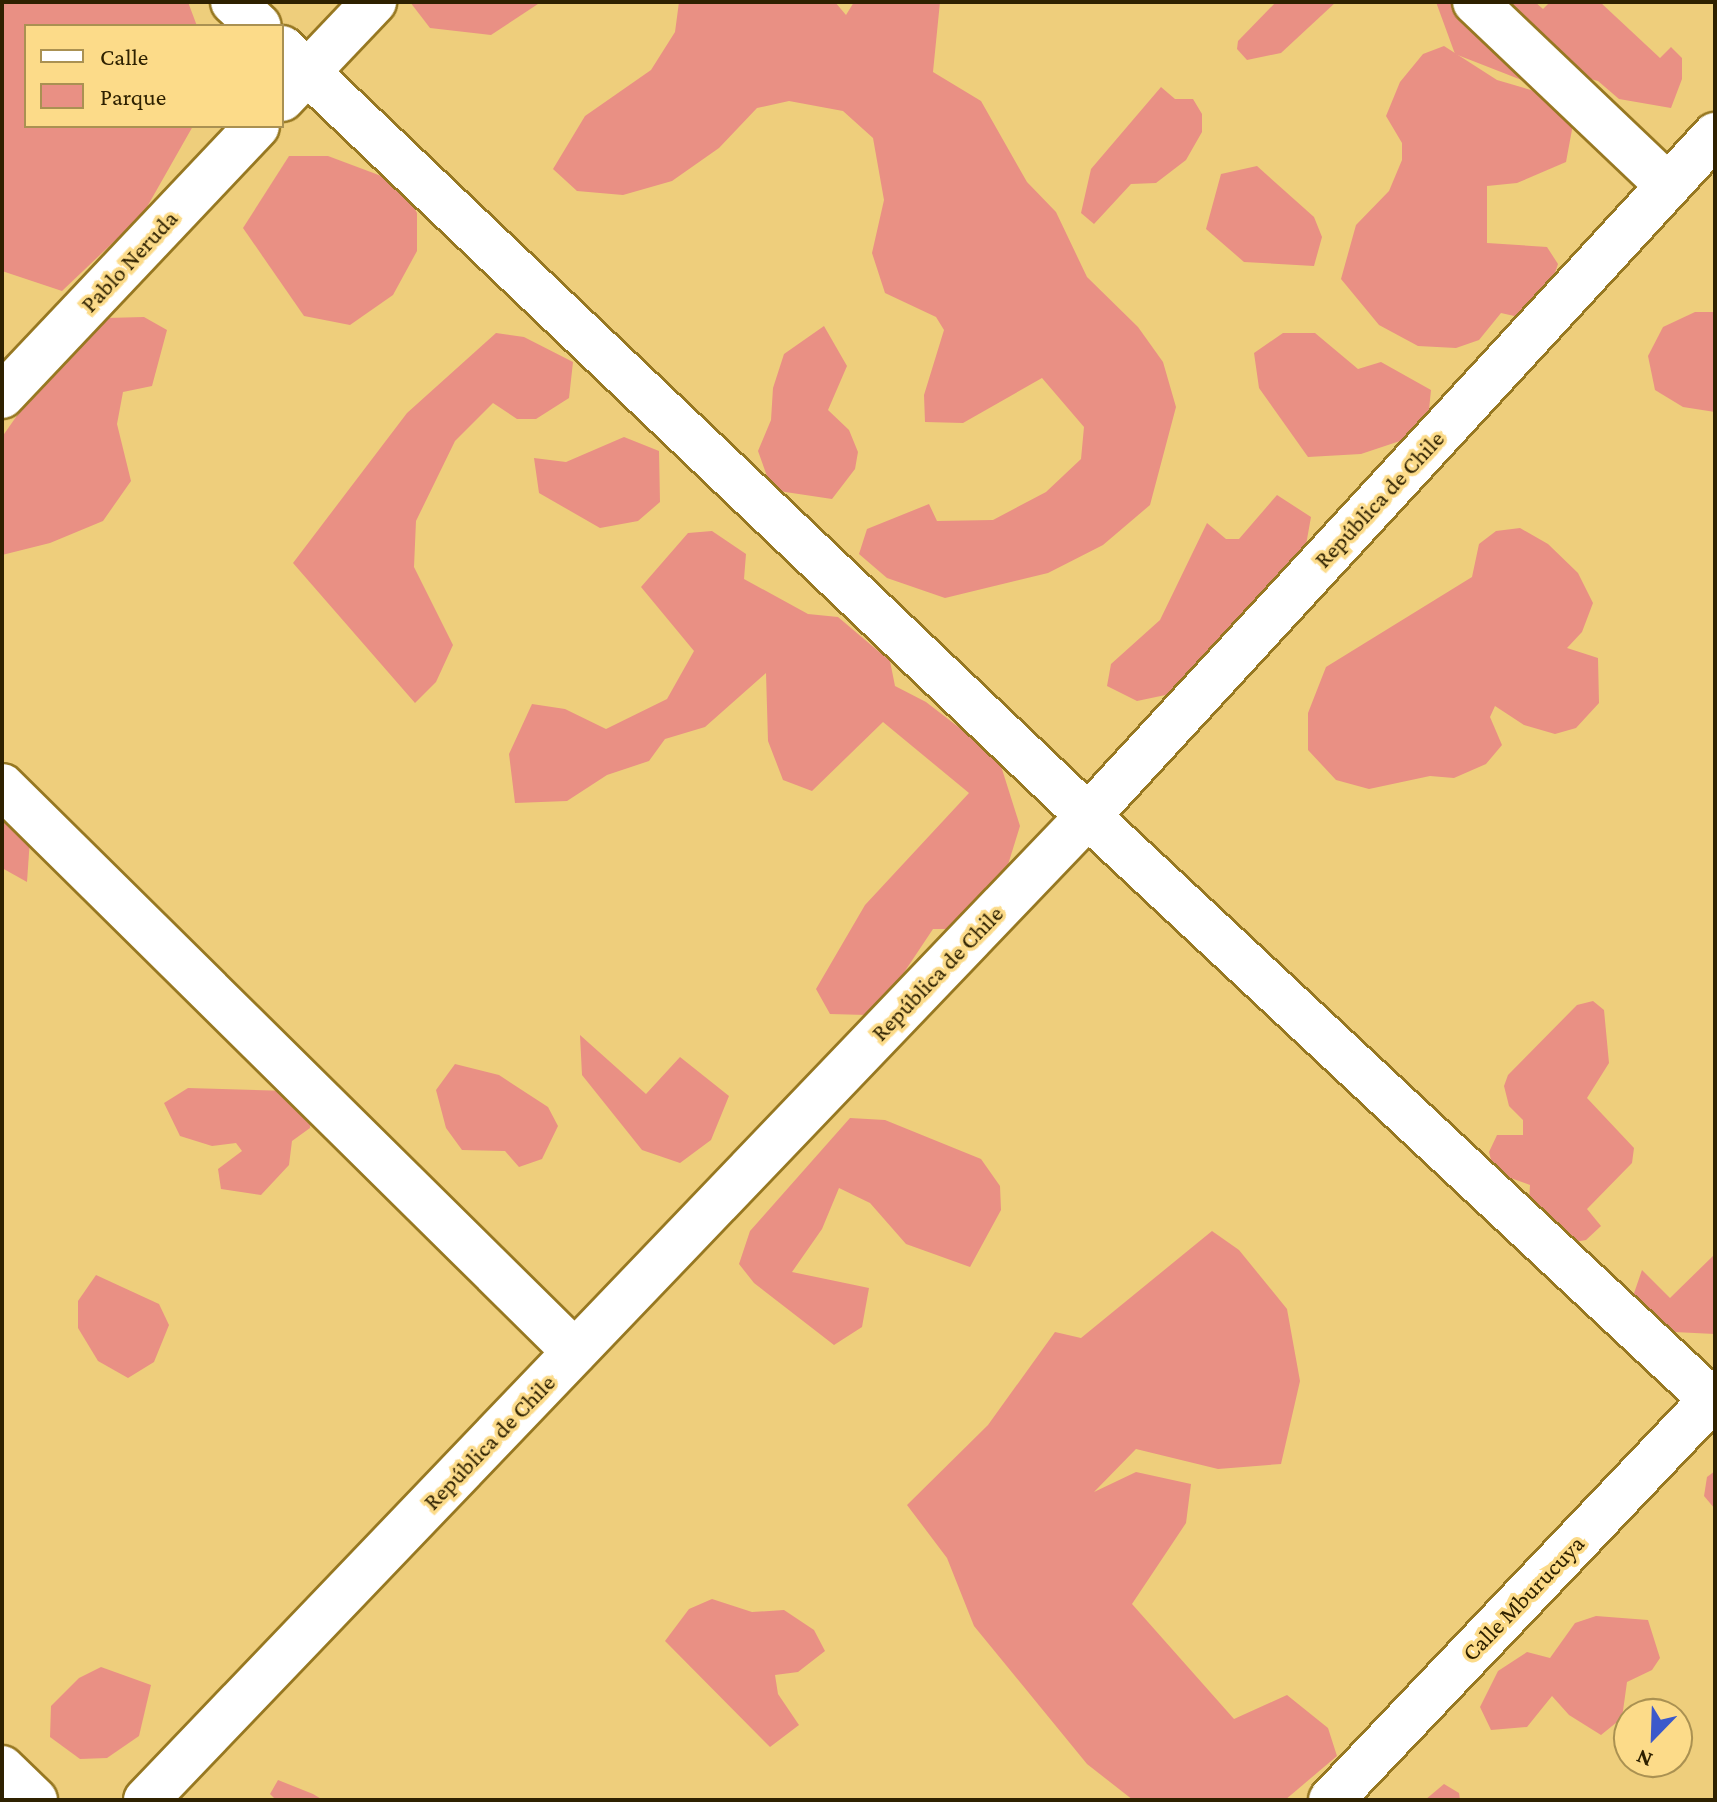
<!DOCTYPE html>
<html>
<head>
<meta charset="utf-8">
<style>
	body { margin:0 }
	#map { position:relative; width:1717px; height:1802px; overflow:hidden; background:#eece7c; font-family:"Crimson Pro",serif }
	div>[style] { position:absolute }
	.green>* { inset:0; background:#e99084 }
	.roads { filter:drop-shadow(2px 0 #977822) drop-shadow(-2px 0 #977822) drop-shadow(0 2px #977822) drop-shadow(0 -2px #977822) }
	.minor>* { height:44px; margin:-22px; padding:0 22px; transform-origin:22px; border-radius:22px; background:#fff }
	span { translate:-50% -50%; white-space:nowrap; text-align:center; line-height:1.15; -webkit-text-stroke:7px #fcdb89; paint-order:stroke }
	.street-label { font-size:24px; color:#2e2100 }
	.frame { position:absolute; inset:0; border:4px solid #2e2100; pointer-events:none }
	.legend { position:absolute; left:24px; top:24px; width:260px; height:104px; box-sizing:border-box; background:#fcdb89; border:2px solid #aa9152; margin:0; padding:10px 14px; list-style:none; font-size:24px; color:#2e2100 }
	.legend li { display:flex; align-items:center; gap:16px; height:40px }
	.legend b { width:40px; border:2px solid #aa9152 }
	.north { position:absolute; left:1613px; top:1698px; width:80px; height:80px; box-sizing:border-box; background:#fcdb89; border:2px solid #aa9152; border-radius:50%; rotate:203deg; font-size:22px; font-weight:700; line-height:32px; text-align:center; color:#2e2100 }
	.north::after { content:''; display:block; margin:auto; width:28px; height:36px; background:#3b59cb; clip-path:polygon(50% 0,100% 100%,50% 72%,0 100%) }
</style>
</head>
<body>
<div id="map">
	<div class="green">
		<i style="clip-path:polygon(2px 2px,188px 2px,197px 26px,26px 26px,26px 126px,193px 126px,143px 214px,62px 291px,2px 271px)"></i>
		<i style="clip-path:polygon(410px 2px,541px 2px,491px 35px,430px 28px)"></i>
		<i style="clip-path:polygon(679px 2px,835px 2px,846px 15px,854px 2px,940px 2px,933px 72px,981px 101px,1027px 182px,1056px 212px,1087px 277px,1138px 327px,1163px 362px,1176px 407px,1150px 505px,1103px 545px,1048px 573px,945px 598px,887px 578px,859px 554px,867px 529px,929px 504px,937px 521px,993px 520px,1046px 492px,1081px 459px,1084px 427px,1042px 378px,963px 423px,925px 422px,924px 395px,944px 330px,936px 317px,885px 293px,872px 253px,884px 200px,873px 138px,843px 111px,789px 101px,757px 108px,719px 148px,672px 181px,623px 195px,577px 191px,553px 169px,585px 116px,651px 70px,675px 32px)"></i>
		<i style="clip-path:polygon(1276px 2px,1336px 2px,1281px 53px,1247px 60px,1237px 49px,1238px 41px)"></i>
		<i style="clip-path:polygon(1436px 2px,1535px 2px,1543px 9px,1550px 2px,1600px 2px,1660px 58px,1671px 47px,1682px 58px,1682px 79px,1671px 108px,1619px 99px,1598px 81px,1582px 77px,1534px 85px,1455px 54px)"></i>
		<i style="clip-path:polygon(1444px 46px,1497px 80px,1561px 99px,1574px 119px,1566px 162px,1517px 183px,1487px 186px,1487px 243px,1547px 247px,1558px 264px,1549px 291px,1523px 318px,1501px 313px,1479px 340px,1456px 348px,1418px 346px,1379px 325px,1341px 279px,1356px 225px,1389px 191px,1402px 160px,1402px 143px,1386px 116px,1400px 82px,1423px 54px)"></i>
		<i style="clip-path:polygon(1161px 87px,1175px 99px,1193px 99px,1202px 114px,1202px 132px,1186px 160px,1156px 183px,1131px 184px,1094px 224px,1081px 213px,1091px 169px)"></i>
		<i style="clip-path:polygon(289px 156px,328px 156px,400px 183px,417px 213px,417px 251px,393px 295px,350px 325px,304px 316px,243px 228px)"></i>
		<i style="clip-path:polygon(1257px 166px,1314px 217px,1322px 237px,1314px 266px,1244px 262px,1206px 229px,1221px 174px)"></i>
		<i style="clip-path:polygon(1695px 312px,1715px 312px,1715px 412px,1683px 407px,1655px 390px,1648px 356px,1663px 327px)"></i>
		<i style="clip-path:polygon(144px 317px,167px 330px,152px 386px,123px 392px,117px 424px,131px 481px,103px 521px,50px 543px,2px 555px,2px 437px,53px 364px,106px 318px)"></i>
		<i style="clip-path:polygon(824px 326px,847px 366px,828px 410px,849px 430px,858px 452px,855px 469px,832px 499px,772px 490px,758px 451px,771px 420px,773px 388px,784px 354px)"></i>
		<i style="clip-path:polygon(496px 333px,524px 337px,573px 362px,569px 398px,536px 419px,517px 419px,493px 403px,455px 441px,416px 521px,414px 567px,453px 645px,436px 682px,415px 703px,293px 563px,407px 413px)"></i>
		<i style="clip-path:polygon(1283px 333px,1315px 333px,1358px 369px,1381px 362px,1431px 390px,1429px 410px,1412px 437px,1361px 454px,1308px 457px,1259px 388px,1254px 353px)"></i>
		<i style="clip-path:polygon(624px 437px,659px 451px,660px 502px,638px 521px,600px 528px,539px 493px,534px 458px,566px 462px)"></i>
		<i style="clip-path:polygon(1277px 495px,1311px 517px,1306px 545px,1282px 576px,1175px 693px,1137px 701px,1107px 686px,1111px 664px,1160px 620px,1207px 523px,1226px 539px,1239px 539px)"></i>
		<i style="clip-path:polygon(1520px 528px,1548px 544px,1578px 573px,1593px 603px,1582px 632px,1567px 648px,1598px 658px,1599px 703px,1576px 728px,1555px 734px,1524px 725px,1495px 706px,1490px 717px,1502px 745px,1486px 764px,1454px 778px,1430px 776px,1369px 789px,1336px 780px,1308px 750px,1308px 713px,1326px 667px,1472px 577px,1479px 544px,1496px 531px)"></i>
		<i style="clip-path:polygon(712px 531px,746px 554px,744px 579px,808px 614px,838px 617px,890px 661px,895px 686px,926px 702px,974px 739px,1001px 766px,1020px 826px,1002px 884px,959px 929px,933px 929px,895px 986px,866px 1015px,830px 1014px,816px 989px,865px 905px,969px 793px,883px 722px,812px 791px,783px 780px,768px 741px,766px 673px,705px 727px,665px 739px,649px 761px,607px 775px,567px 801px,515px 803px,509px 754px,532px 704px,565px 709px,606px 729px,667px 699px,694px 651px,641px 587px,688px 533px)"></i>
		<i style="clip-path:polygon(2px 809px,30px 839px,27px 882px,2px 868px)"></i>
		<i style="clip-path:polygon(1593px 1001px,1604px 1010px,1609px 1063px,1587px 1098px,1634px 1148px,1632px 1163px,1587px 1209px,1601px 1226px,1586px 1240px,1564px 1244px,1529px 1201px,1530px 1185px,1494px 1172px,1489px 1152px,1497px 1135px,1523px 1135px,1523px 1120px,1509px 1106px,1504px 1086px,1508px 1075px,1577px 1005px)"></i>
		<i style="clip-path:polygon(580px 1035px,646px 1094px,680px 1057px,729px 1096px,711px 1140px,680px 1163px,642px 1150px,582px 1075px)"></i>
		<i style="clip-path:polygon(455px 1064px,499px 1075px,548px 1107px,558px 1126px,542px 1159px,519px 1167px,505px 1151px,462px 1150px,446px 1128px,436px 1090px)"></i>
		<i style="clip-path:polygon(188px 1088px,289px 1091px,312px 1106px,310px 1128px,292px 1141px,289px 1165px,261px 1195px,221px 1189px,218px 1169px,242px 1151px,236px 1143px,212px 1146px,180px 1136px,164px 1103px)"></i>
		<i style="clip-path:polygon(850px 1118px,885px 1120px,981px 1159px,1000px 1186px,1001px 1210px,970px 1267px,906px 1244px,870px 1203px,839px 1188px,822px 1229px,792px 1272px,869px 1288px,862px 1327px,834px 1345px,754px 1283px,739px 1264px,750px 1231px)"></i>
		<i style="clip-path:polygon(1212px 1231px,1239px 1250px,1287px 1309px,1300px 1381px,1281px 1464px,1218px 1469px,1136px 1449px,1094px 1492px,1136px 1472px,1191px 1484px,1186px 1523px,1132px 1604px,1234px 1719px,1287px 1695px,1328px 1728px,1337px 1756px,1285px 1800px,1133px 1800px,1087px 1764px,974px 1626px,947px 1558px,907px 1505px,988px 1425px,1055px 1332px,1081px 1338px)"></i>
		<i style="clip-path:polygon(1715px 1254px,1715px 1334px,1674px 1332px,1649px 1324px,1632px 1299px,1642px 1270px,1670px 1298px)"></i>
		<i style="clip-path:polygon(96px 1275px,159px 1304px,169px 1325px,154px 1362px,128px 1378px,98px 1361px,78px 1328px,78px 1301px)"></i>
		<i style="clip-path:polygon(1715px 1471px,1715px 1509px,1704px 1496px,1707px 1477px)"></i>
		<i style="clip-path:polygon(712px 1599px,752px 1612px,784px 1610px,814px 1630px,825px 1651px,798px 1672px,775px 1675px,778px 1694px,799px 1725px,770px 1747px,665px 1641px,689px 1609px)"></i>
		<i style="clip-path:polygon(1596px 1616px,1648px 1620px,1660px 1658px,1652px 1670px,1627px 1682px,1622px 1718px,1601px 1735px,1569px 1715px,1552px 1696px,1527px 1727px,1491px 1730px,1480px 1707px,1498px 1671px,1527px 1652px,1550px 1658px,1575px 1623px)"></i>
		<i style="clip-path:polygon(101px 1667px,151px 1685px,139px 1736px,107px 1758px,80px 1759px,50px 1737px,51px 1706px,79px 1678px)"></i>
		<i style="clip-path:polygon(278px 1780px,313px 1794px,323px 1800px,276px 1800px,270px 1794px)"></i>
		<i style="clip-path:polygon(1444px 1784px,1459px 1793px,1460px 1800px,1425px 1800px)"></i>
	</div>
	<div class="roads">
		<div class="minor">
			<i style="left:233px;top:2px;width:35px;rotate:43deg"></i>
			<i style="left:1475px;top:2px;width:265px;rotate:43.6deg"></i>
			<i style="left:282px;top:48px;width:1113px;rotate:43.62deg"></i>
			<i style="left:1088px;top:816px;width:859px;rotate:43.11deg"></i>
			<i style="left:282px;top:99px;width:134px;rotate:-46.5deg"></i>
			<i style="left:2px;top:396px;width:371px;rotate:-46.6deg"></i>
			<i style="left:2px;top:786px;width:805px;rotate:44.65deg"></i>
			<i style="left:2px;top:1768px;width:46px;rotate:44.1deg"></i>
			<i style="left:146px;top:1800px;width:1362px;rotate:-46.25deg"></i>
			<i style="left:1088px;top:816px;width:926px;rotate:-47.36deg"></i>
			<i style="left:1331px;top:1800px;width:557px;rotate:-46.45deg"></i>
		</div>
	</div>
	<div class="street-label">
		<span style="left:129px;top:261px;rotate:-47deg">Pablo Neruda</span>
		<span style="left:1379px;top:499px;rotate:-47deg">República de Chile</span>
		<span style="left:937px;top:973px;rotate:-46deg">República de Chile</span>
		<span style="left:489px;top:1442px;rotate:-46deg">República de Chile</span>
		<span style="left:1523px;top:1598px;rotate:-46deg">Calle Mburucuya</span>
	</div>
	<div class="frame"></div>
	<ul class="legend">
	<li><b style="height:10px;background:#fff"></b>Calle</li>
	<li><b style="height:22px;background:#e99084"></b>Parque</li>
	</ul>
	<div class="north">N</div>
</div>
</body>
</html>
